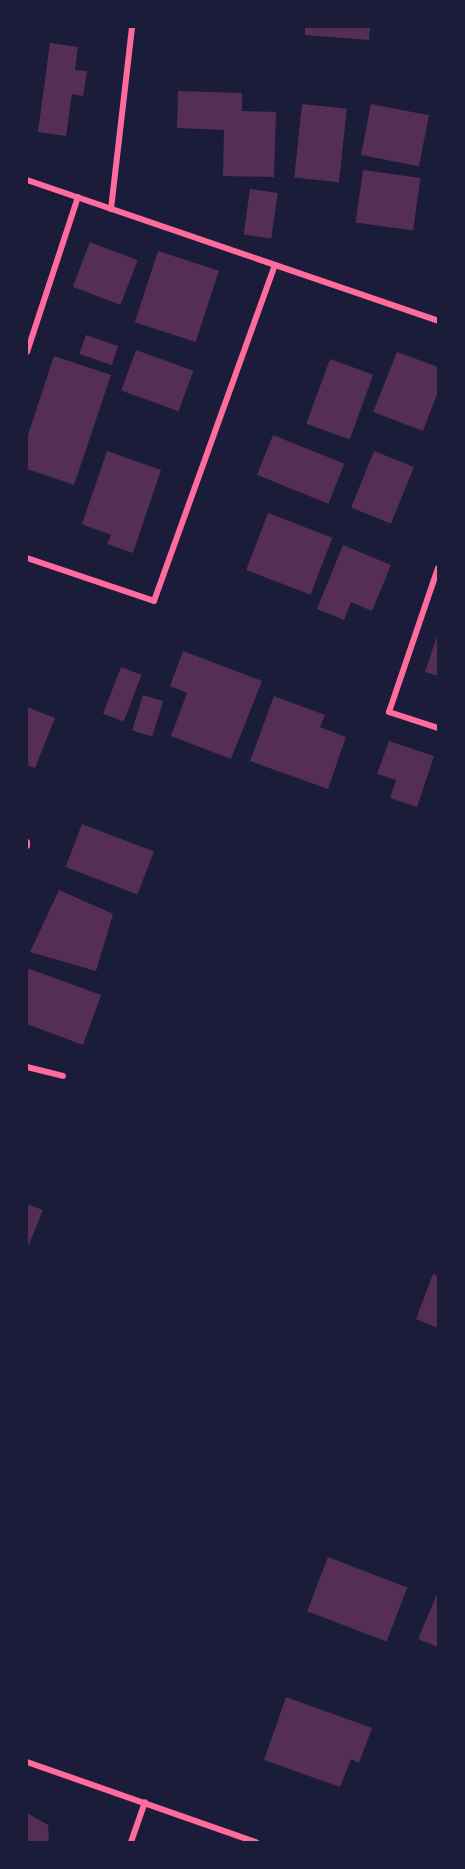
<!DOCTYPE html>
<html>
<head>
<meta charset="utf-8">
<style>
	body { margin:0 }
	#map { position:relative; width:465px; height:1869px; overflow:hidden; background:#1b1b3a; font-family:"Source Sans 3",sans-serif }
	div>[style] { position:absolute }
	.building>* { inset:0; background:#542f53; transform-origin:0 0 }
	.minor>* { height:6px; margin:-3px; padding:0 3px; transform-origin:3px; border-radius:3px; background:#ff6b9d }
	span { translate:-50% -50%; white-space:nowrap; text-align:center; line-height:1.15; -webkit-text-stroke:6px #1b1b3a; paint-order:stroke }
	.frame { position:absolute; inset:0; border:28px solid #1b1b3a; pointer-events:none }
</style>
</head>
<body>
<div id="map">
	<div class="building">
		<i style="clip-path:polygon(305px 27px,370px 27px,369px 40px,305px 35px)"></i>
		<i style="clip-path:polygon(50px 43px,78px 47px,75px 70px,87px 71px,83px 96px,72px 94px,66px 136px,38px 132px)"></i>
		<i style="clip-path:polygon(178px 91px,242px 93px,242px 111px,276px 112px,274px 177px,223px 176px,224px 130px,177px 128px)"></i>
		<i style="left:302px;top:104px;width:45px;height:74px;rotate:6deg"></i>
		<i style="left:371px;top:104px;width:59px;height:52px;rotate:11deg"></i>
		<i style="left:363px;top:170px;width:58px;height:53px;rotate:8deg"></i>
		<i style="left:250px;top:189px;width:28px;height:46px;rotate:8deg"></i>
		<i style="left:90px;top:242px;width:51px;height:48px;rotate:21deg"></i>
		<i style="left:158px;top:251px;width:64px;height:75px;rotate:18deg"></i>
		<i style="left:86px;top:335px;width:34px;height:20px;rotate:19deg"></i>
		<i style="left:136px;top:350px;width:61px;height:43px;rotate:20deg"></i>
		<i style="clip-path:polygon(397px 352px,438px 367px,438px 392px,423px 431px,373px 412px)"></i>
		<i style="clip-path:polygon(54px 356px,111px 375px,74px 485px,27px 469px,27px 438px)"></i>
		<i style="left:330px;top:359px;width:46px;height:69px;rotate:20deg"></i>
		<i style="left:273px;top:435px;width:77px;height:43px;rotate:22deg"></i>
		<i style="clip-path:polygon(107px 451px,161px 470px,133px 553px,107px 544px,111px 535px,82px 524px)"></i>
		<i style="left:374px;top:451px;width:43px;height:61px;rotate:22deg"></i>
		<i style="left:268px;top:513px;width:69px;height:61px;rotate:21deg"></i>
		<i style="clip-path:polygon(343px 545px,391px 565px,372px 611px,351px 602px,344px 620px,317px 609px)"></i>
		<i style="clip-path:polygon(438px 633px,438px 676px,425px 672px)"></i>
		<i style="clip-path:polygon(183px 651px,262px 681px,231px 759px,171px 736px,187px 693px,170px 686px)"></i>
		<i style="left:121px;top:667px;width:22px;height:50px;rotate:21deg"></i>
		<i style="left:143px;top:695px;width:21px;height:37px;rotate:17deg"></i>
		<i style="clip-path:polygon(274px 696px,325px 715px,320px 727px,346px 737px,328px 789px,250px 761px)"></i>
		<i style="clip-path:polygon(27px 707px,55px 718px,35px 768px,27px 765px)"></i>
		<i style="clip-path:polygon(389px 741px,434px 756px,417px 807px,390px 798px,396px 780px,377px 774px)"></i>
		<i style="left:82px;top:824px;width:77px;height:46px;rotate:21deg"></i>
		<i style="clip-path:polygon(59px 890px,113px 914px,96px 971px,30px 952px)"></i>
		<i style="clip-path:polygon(27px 968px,101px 995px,83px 1045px,27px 1024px)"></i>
		<i style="clip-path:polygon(27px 1204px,43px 1210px,27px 1249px)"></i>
		<i style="clip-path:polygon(433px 1274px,438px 1276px,438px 1328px,416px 1319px)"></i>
		<i style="left:328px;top:1557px;width:85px;height:58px;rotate:21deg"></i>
		<i style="clip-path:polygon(438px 1592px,438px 1647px,418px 1639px)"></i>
		<i style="clip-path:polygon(286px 1697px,372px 1728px,359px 1763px,351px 1759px,340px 1787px,264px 1760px)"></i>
		<i style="clip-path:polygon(27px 1813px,48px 1825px,49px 1842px,27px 1842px)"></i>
	</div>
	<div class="minor">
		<i style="left:27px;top:180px;width:435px;rotate:18.9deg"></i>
		<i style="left:111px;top:209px;width:183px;rotate:-83.4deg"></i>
		<i style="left:27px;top:352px;width:163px;rotate:-71.8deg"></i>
		<i style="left:27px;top:558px;width:134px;rotate:18.7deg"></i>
		<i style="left:154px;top:601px;width:357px;rotate:-70.2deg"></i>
		<i style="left:438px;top:568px;width:152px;rotate:108.8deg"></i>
		<i style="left:389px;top:712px;width:52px;rotate:18.1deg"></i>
		<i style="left:27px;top:842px;width:4px;rotate:90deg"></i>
		<i style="left:27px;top:1067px;width:37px;rotate:14deg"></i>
		<i style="left:27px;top:1762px;width:243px;rotate:19.3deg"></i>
		<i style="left:131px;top:1842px;width:42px;rotate:-70.7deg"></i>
	</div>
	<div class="frame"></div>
</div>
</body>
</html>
